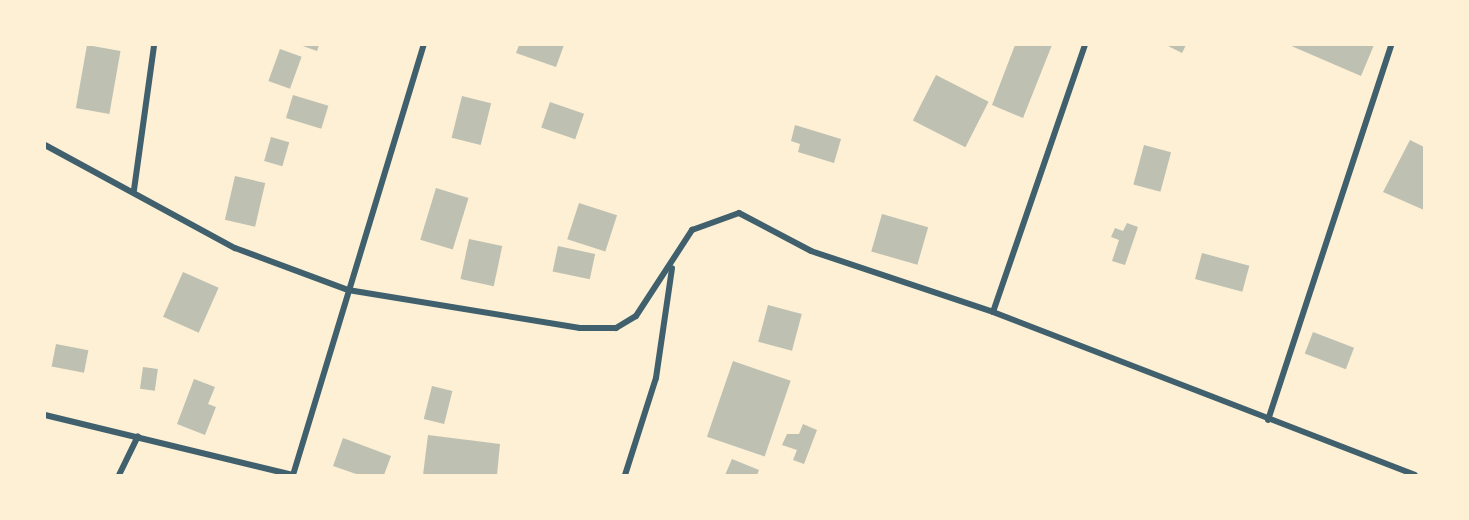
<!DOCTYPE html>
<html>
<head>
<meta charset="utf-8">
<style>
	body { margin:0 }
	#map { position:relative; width:1469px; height:520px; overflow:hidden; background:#fdf0d5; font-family:"Fira Sans Condensed",sans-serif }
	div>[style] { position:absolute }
	.building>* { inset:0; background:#bec0b2; transform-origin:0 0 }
	.minor>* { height:6px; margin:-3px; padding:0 3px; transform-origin:3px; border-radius:3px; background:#3f606c }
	span { translate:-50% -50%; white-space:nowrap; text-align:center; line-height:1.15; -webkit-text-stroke:6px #fdf0d5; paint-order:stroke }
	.frame { position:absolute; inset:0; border:46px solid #fdf0d5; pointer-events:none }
</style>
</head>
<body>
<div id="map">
	<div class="building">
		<i style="left:87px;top:45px;width:34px;height:64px;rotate:10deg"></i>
		<i style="clip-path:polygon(300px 45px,319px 45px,317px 51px)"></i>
		<i style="clip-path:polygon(519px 45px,564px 45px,556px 67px,516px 53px)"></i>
		<i style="clip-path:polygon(1015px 45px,1052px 45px,1023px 118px,992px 105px)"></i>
		<i style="clip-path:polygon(1166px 45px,1186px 45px,1182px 53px)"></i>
		<i style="clip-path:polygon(1289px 45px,1374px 45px,1361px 76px)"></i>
		<i style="left:280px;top:49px;width:23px;height:34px;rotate:20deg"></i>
		<i style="left:936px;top:75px;width:59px;height:51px;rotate:27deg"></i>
		<i style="left:293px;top:95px;width:37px;height:24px;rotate:17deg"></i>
		<i style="left:462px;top:96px;width:30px;height:43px;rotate:14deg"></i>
		<i style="left:550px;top:102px;width:36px;height:27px;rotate:19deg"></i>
		<i style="clip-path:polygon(795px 125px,841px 139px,834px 163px,798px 152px,800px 144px,791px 141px)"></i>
		<i style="left:271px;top:137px;width:19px;height:25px;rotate:16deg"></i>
		<i style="clip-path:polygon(1410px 140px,1424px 147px,1424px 210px,1383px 192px)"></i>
		<i style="left:1144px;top:145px;width:28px;height:41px;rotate:15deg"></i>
		<i style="left:235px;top:176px;width:31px;height:45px;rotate:13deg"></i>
		<i style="left:436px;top:188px;width:34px;height:54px;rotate:17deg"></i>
		<i style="left:579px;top:203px;width:40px;height:38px;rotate:18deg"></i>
		<i style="left:882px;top:214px;width:48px;height:39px;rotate:16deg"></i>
		<i style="clip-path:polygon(1127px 223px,1138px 227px,1125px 265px,1112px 261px,1119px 240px,1111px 237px,1115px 228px,1123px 231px)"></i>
		<i style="left:469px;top:239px;width:34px;height:41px;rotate:12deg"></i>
		<i style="left:558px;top:246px;width:38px;height:26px;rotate:12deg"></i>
		<i style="left:1202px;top:253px;width:49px;height:27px;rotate:15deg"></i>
		<i style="left:183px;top:272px;width:39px;height:49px;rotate:24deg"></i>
		<i style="left:768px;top:305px;width:35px;height:38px;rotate:15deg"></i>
		<i style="left:1313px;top:332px;width:44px;height:23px;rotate:21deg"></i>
		<i style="left:56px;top:344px;width:33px;height:23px;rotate:11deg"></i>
		<i style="left:733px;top:361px;width:61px;height:80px;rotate:19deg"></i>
		<i style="left:143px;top:367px;width:15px;height:22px;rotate:8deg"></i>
		<i style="clip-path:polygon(194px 379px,215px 387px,208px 404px,216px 407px,205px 435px,177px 424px)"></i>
		<i style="left:432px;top:386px;width:21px;height:34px;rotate:14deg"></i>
		<i style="clip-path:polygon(803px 424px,817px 430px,804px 464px,793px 460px,797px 450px,782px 445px,787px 434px,799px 434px)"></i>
		<i style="clip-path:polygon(428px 435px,500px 444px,497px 475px,423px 475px)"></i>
		<i style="clip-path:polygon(343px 438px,391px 456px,384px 475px,359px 475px,333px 466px)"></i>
		<i style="clip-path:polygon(732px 459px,759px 470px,757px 475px,725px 475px)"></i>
	</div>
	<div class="minor">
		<i style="left:45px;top:145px;width:216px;rotate:28.5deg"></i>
		<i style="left:235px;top:248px;width:121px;rotate:20.4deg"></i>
		<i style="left:348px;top:290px;width:235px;rotate:9.3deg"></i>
		<i style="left:580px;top:328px;width:36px"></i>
		<i style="left:616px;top:328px;width:23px;rotate:-31deg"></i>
		<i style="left:636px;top:316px;width:103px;rotate:-56.9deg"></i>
		<i style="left:692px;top:230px;width:50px;rotate:-19.9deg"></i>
		<i style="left:739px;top:213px;width:81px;rotate:27.8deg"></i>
		<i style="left:811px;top:251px;width:192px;rotate:18.5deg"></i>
		<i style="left:993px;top:312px;width:452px;rotate:21.1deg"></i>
		<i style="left:134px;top:190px;width:146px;rotate:-82.1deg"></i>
		<i style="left:993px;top:312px;width:282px;rotate:-71deg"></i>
		<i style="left:45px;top:415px;width:255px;rotate:13.6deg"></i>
		<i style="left:293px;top:475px;width:450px;rotate:-73.1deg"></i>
		<i style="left:1268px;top:420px;width:395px;rotate:-71.8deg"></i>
		<i style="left:119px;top:475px;width:43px;rotate:-64deg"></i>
		<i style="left:625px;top:475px;width:102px;rotate:-72.3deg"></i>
		<i style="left:656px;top:378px;width:111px;rotate:-81.7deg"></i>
	</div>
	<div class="frame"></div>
</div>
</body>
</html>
